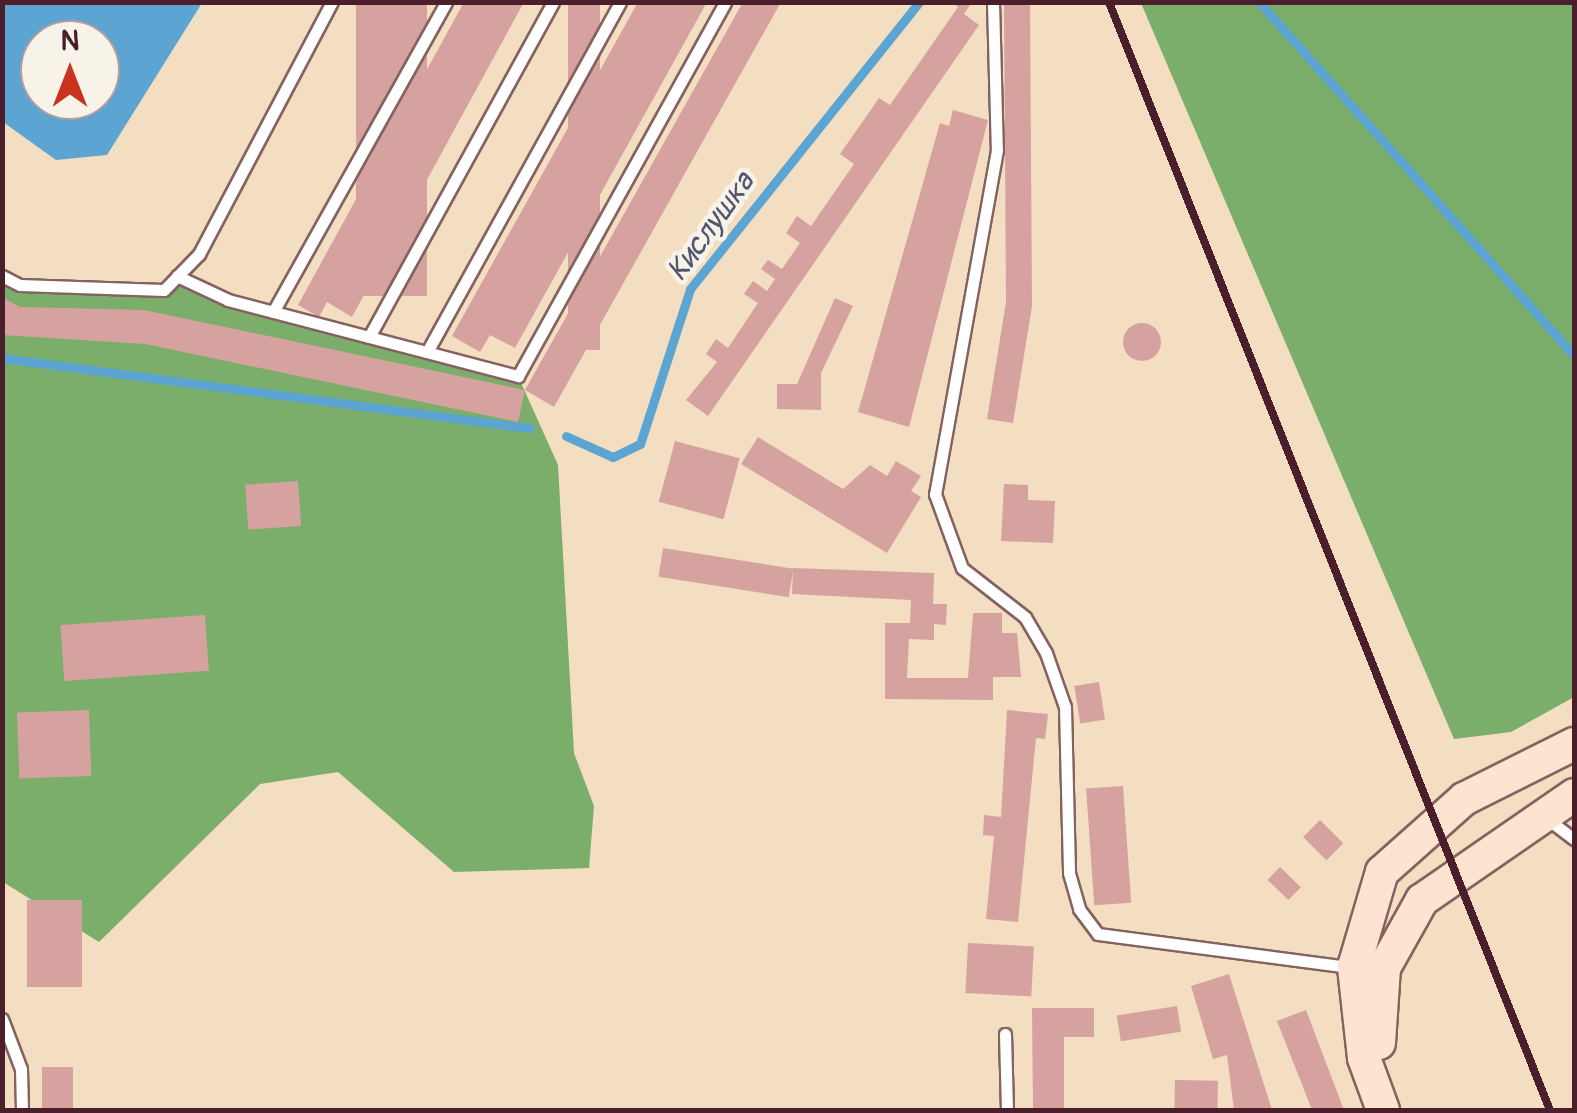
<!DOCTYPE html>
<html>
<head>
<meta charset="utf-8">
<style>
	body { margin:0 }
	#map { position:relative; width:1577px; height:1113px; overflow:hidden; background:#f3dec1; font-family:Pangolin,sans-serif }
	div>[style] { position:absolute }
	.forest>* { inset:0; background:#7aae6a }
	.water>* { inset:0; background:#5ca5d3 }
	.stream>* { height:9px; margin:-4.5px; padding:0 4.5px; transform-origin:4.5px; border-radius:4.5px; background:#5ca5d3 }
	.building>* { inset:0; background:#d6a29f; transform-origin:0 0 }
	.round { border-radius:50% }
	.roads { filter:drop-shadow(2px 0 #856260) drop-shadow(-2px 0 #856260) drop-shadow(0 2px #856260) drop-shadow(0 -2px #856260) }
	.lane>* { height:11px; margin:-5.5px; padding:0 5.5px; transform-origin:5.5px; border-radius:5.5px; background:#fff }
	.secondary>* { height:32px; margin:-16px; padding:0 16px; transform-origin:16px; border-radius:16px; background:#fde4d1 }
	.rail>* { height:8px; margin:-4px; padding:0 4px; transform-origin:4px; border-radius:4px; background:#4a1f2b }
	span { translate:-50% -50%; white-space:nowrap; text-align:center; line-height:1.15; -webkit-text-stroke:9px #f7f3e8; paint-order:stroke }
	.water-label { font-size:30px; color:#51556e; font-style:italic }
	.frame { position:absolute; inset:0; border:5px solid #4a1f2b; pointer-events:none }
	.north { position:absolute; left:20px; top:20px; width:100px; height:100px; box-sizing:border-box; background:#f7f3e8; border:2px solid #b29e9c; border-radius:50%; rotate:0deg; font-size:28px; font-weight:700; line-height:40px; text-align:center; color:#4a1f2b }
	.north::after { content:''; display:block; margin:auto; width:35px; height:45px; background:#c8321e; clip-path:polygon(50% 0,100% 100%,50% 72%,0 100%) }
</style>
</head>
<body>
<div id="map">
	<div class="forest">
		<i style="clip-path:polygon(1141px 3px,1574px 3px,1574px 697px,1511px 732px,1454px 739px)"></i>
		<i style="clip-path:polygon(2px 276px,20px 285px,163px 290px,177px 276px,228px 300px,518px 376px,558px 465px,574px 753px,594px 806px,589px 868px,454px 872px,338px 772px,260px 784px,99px 942px,3px 882px)"></i>
	</div>
	<div class="water">
		<i style="clip-path:polygon(evenodd,3px 2px,202px 2px,202px 3px,107px 155px,56px 160px,3px 122px,3px 2px,40px 40px,100px 40px,100px 100px,40px 100px,40px 40px)"></i>
	</div>
	<div class="stream">
		<i style="left:1259px;top:2px;width:474px;rotate:48.3deg"></i>
		<i style="left:2px;top:358px;width:532px;rotate:7.57deg"></i>
		<i style="left:566px;top:436px;width:51px;rotate:24.1deg"></i>
		<i style="left:613px;top:457px;width:30px;rotate:-26deg"></i>
		<i style="left:640px;top:444px;width:163px;rotate:-72.1deg"></i>
		<i style="left:690px;top:289px;width:367px;rotate:-51.4deg"></i>
	</div>
	<div class="building">
		<i style="left:356px;top:2px;width:71px;height:294px"></i>
		<i style="clip-path:polygon(464px 2px,524px 2px,352px 317px,327px 302px,319px 317px,298px 305px)"></i>
		<i style="left:568px;top:2px;width:32px;height:348px"></i>
		<i style="clip-path:polygon(638px 2px,707px 2px,515px 348px,490px 335px,480px 352px,452px 336px)"></i>
		<i style="clip-path:polygon(743px 2px,781px 2px,554px 407px,525px 390px,518px 422px,145px 344px,2px 335px,2px 297px,20px 307px,144px 310px,525px 390px)"></i>
		<i style="clip-path:polygon(952px 2px,972px 2px,964px 14px,979px 25px,708px 416px,686px 400px,717px 362px,706px 354px,716px 339px,728px 348px,758px 303px,744px 294px,753px 281px,767px 291px,775px 279px,761px 269px,768px 260px,782px 269px,800px 243px,786px 233px,797px 216px,811px 226px,854px 164px,840px 154px,879px 98px,890px 105px,958px 7px)"></i>
		<i style="clip-path:polygon(1004px 2px,1030px 2px,1032px 306px,1013px 423px,987px 419px,1006px 302px)"></i>
		<i style="clip-path:polygon(953px 110px,988px 120px,909px 427px,858px 412px,940px 123px,949px 126px)"></i>
		<i style="clip-path:polygon(835px 298px,853px 306px,821px 373px,821px 410px,777px 409px,777px 384px,797px 384px)"></i>
		<i class="round" style="left:1123px;top:323px;width:38px;height:38px"></i>
		<i style="clip-path:polygon(758px 437px,843px 489px,870px 465px,887px 476px,896px 461px,921px 476px,911px 491px,921px 497px,887px 553px,741px 464px)"></i>
		<i style="left:675px;top:441px;width:67px;height:63px;rotate:15deg"></i>
		<i style="left:298px;top:481px;width:45px;height:53px;rotate:86deg"></i>
		<i style="clip-path:polygon(1004px 484px,1028px 485px,1028px 500px,1055px 501px,1053px 543px,1001px 541px)"></i>
		<i style="left:663px;top:548px;width:132px;height:29px;rotate:9deg"></i>
		<i style="clip-path:polygon(793px 568px,934px 573px,933px 604px,947px 604px,946px 625px,934px 624px,934px 640px,909px 639px,907px 678px,968px 678px,973px 613px,1002px 613px,1002px 633px,1017px 633px,1021px 677px,993px 677px,993px 700px,885px 699px,885px 623px,910px 623px,911px 600px,792px 594px)"></i>
		<i style="left:205px;top:615px;width:56px;height:145px;rotate:86deg"></i>
		<i style="left:1099px;top:682px;width:38px;height:25px;rotate:81deg"></i>
		<i style="left:89px;top:710px;width:66px;height:72px;rotate:88deg"></i>
		<i style="clip-path:polygon(1007px 710px,1048px 714px,1045px 739px,1036px 738px,1018px 922px,986px 919px,994px 836px,983px 835px,984px 815px,1001px 817px)"></i>
		<i style="left:1123px;top:786px;width:117px;height:37px;rotate:86deg"></i>
		<i style="left:1320px;top:820px;width:33px;height:24px;rotate:45deg"></i>
		<i style="left:1280px;top:867px;width:29px;height:18px;rotate:44deg"></i>
		<i style="left:27px;top:900px;width:55px;height:87px"></i>
		<i style="left:968px;top:943px;width:66px;height:50px;rotate:3deg"></i>
		<i style="clip-path:polygon(1229px 974px,1272px 1110px,1234px 1110px,1227px 1055px,1213px 1059px,1191px 986px)"></i>
		<i style="left:1177px;top:1006px;width:26px;height:61px;rotate:81deg"></i>
		<i style="clip-path:polygon(1032px 1008px,1094px 1008px,1094px 1037px,1064px 1037px,1064px 1110px,1033px 1110px)"></i>
		<i style="clip-path:polygon(1306px 1010px,1344px 1110px,1312px 1110px,1277px 1021px)"></i>
		<i style="left:42px;top:1067px;width:31px;height:43px"></i>
		<i style="left:1175px;top:1080px;width:43px;height:30px;rotate:1deg"></i>
	</div>
	<div class="roads">
		<div class="lane">
			<i style="left:993px;top:2px;width:148px;rotate:88.5deg"></i>
			<i style="left:997px;top:150px;width:350px;rotate:100.2deg"></i>
			<i style="left:935px;top:494px;width:79px;rotate:70deg"></i>
			<i style="left:962px;top:568px;width:80px;rotate:37.9deg"></i>
			<i style="left:1025px;top:617px;width:42px;rotate:59.7deg"></i>
			<i style="left:1046px;top:653px;width:57px;rotate:70.6deg"></i>
			<i style="left:1065px;top:707px;width:166px;rotate:88.6deg"></i>
			<i style="left:1069px;top:873px;width:37px;rotate:74deg"></i>
			<i style="left:1079px;top:909px;width:31px;rotate:53deg"></i>
			<i style="left:1098px;top:934px;width:254px;rotate:7.5deg"></i>
			<i style="left:2px;top:276px;width:20px;rotate:27deg"></i>
			<i style="left:20px;top:285px;width:144px;rotate:2deg"></i>
			<i style="left:164px;top:290px;width:50px;rotate:-45.8deg"></i>
			<i style="left:199px;top:254px;width:285px;rotate:-62.2deg"></i>
			<i style="left:177px;top:276px;width:56px;rotate:25.2deg"></i>
			<i style="left:228px;top:300px;width:300px;rotate:14.7deg"></i>
			<i style="left:518px;top:376px;width:427px;rotate:-61deg"></i>
			<i style="left:273px;top:312px;width:355px;rotate:-60.8deg"></i>
			<i style="left:369px;top:337px;width:382px;rotate:-61.2deg"></i>
			<i style="left:427px;top:352px;width:400px;rotate:-61.1deg"></i>
			<i style="left:1546px;top:818px;width:35px;rotate:37deg"></i>
			<i style="left:2px;top:1019px;width:53px;rotate:69.2deg"></i>
			<i style="left:21px;top:1069px;width:41px;rotate:88.6deg"></i>
			<i style="left:1005px;top:1034px;width:76px;rotate:88.5deg"></i>
		</div>
		<div class="secondary">
			<i style="left:1379px;top:1043px;width:75px;rotate:-86.2deg"></i>
			<i style="left:1384px;top:968px;width:78px;rotate:-60.8deg"></i>
			<i style="left:1422px;top:900px;width:185px;rotate:-34.6deg"></i>
			<i style="left:1383px;top:1110px;width:55px;rotate:-110.1deg"></i>
			<i style="left:1364px;top:1058px;width:92px;rotate:-96.3deg"></i>
			<i style="left:1354px;top:967px;width:99px;rotate:-73.6deg"></i>
			<i style="left:1382px;top:872px;width:110px;rotate:-41.7deg"></i>
			<i style="left:1464px;top:799px;width:123px;rotate:-26.6deg"></i>
		</div>
	</div>
	<div class="rail">
		<i style="left:1109px;top:2px;width:1193px;rotate:68.3deg"></i>
	</div>
	<div class="water-label">
		<span style="left:711px;top:227px;rotate:-54deg">Кислушка</span>
	</div>
	<div class="frame"></div>
	<div class="north">N</div>
</div>
</body>
</html>
